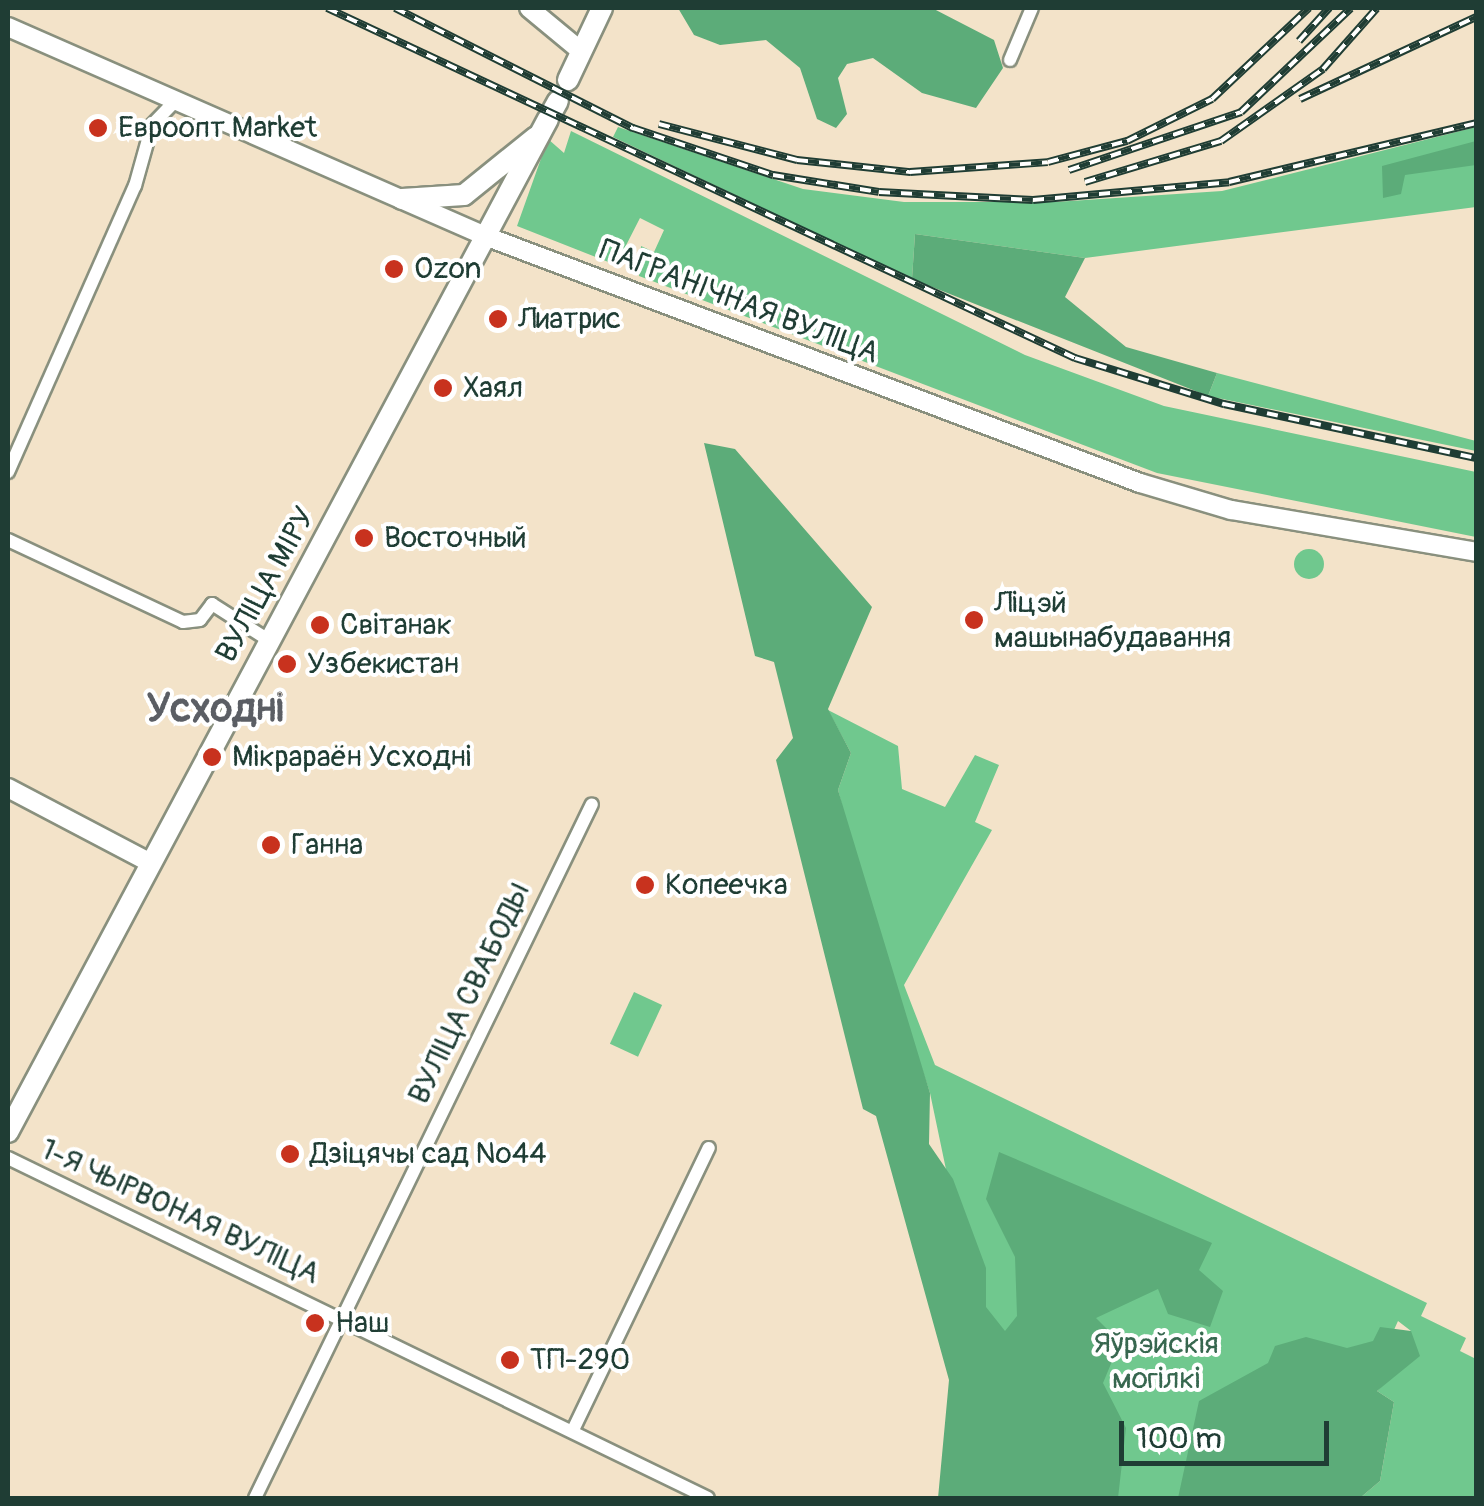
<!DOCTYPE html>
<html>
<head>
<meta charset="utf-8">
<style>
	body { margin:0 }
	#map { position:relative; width:1484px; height:1506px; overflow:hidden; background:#f3e3c9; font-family:Pangolin,sans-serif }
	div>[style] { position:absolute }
	.green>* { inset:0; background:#70c88e; transform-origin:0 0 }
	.round { border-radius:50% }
	.forest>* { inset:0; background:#5cac79 }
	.roads { filter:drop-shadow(2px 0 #89907e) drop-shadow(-2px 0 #89907e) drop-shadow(0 2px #89907e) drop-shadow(0 -2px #89907e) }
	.minor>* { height:12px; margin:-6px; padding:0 6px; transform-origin:6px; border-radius:6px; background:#fff }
	.tertiary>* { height:18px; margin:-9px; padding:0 9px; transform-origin:9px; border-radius:9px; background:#fff }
	.secondary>* { height:18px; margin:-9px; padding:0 9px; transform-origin:9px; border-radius:9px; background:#fff }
	.primary>* { height:20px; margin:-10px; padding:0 10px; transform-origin:10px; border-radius:10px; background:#fff }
	.rail>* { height:8px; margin-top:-4px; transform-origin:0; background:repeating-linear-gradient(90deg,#fff 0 11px,#1f3d34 0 22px); box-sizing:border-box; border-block:2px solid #1f3d34 }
	.dots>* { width:28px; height:28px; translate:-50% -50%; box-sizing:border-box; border:5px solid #fff; border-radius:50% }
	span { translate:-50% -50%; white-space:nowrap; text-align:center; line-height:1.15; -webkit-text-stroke:8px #fff; paint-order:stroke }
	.poi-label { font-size:30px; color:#1f3d34 }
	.left { translate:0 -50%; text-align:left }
	.street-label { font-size:30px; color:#1f3d34 }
	.park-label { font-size:30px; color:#37674f }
	.district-label { font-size:40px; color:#5b5e64; font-weight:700 }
	.frame { position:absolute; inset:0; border:10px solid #1f3d34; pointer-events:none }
	.scale { position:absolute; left:1119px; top:1421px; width:210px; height:45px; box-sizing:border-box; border:5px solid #1f3d34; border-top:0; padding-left:12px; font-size:30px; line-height:35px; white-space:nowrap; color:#1f3d34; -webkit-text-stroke:8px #fff; paint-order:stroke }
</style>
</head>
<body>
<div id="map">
	<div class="green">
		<i style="clip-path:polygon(618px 127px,803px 189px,904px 202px,1055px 202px,1222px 191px,1476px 127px,1476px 207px,1085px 258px,915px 234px,912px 279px,613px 137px)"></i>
		<i style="clip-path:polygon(571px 131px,1025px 355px,1164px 406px,1476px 472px,1476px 537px,1157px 473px,639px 276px,641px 246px,654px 252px,664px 230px,640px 218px,616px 265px,517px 226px,548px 139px,564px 153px)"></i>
		<i style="clip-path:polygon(1217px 373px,1476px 441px,1476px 451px,1208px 396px)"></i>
		<i class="round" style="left:1294px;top:549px;width:30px;height:30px"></i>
		<i style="clip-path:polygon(828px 710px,898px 746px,902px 789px,945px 807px,975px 755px,999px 765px,975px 822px,992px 830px,904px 985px,935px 1065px,1427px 1303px,1421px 1316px,1466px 1338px,1460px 1351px,1476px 1359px,1476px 1498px,1360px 1498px,1380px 1481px,1394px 1402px,1377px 1391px,1406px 1359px,1411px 1331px,1398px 1321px,1318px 1498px,1003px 1498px,984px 1351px,930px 1093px,869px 910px,838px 790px,851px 753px)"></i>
		<i style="left:634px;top:992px;width:31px;height:57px;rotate:25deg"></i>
	</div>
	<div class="forest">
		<i style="clip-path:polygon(678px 8px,932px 8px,994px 40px,1003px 68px,976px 108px,922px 93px,873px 58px,847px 64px,838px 78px,847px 114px,836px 128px,817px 119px,800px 68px,766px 40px,720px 45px,694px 35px)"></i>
		<i style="clip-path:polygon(1476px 141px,1476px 165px,1405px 175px,1401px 194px,1383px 198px,1382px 166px)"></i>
		<i style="clip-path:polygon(915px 234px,1085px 258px,1065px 297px,1126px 347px,1217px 373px,1208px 396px,912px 279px)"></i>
		<i style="clip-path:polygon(704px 443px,735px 449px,872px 607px,828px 709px,851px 753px,838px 790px,930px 1093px,929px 1144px,953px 1179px,986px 1268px,986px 1307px,1005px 1331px,1017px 1316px,1015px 1257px,986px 1199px,999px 1152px,1212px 1243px,1199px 1270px,1223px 1291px,1210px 1327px,1168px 1314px,1158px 1289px,1096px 1318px,1120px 1342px,1103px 1383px,1126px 1428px,1118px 1498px,938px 1498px,949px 1380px,876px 1116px,863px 1109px,776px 760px,793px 738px,774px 662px,755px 656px)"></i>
		<i style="clip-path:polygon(1380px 1327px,1411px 1331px,1420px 1356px,1377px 1391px,1394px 1402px,1380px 1481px,1360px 1498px,1178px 1498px,1199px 1401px,1268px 1363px,1275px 1346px,1306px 1337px,1347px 1348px,1373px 1341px)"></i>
	</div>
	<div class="roads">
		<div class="minor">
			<i style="left:1010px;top:60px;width:56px;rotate:-67.1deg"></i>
			<i style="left:8px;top:472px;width:313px;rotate:-66.1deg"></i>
			<i style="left:135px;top:186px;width:63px;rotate:-74.4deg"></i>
			<i style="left:152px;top:125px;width:32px;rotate:-46deg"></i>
			<i style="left:8px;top:540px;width:193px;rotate:25.1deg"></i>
			<i style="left:183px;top:622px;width:17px;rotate:-7deg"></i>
			<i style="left:200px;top:620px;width:20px;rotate:-53deg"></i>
			<i style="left:212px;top:604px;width:69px;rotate:32.5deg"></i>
			<i style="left:8px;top:1158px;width:778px;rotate:25.91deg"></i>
			<i style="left:573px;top:1430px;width:313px;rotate:-64.3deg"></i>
			<i style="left:255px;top:1498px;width:771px;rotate:-64.1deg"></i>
		</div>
		<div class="tertiary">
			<i style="left:529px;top:8px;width:67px;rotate:39.6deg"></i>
			<i style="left:485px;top:236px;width:700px;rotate:20.66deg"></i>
			<i style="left:1140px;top:483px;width:95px;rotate:16.5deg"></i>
			<i style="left:1231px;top:510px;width:249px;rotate:9.7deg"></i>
			<i style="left:8px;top:788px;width:159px;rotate:27.7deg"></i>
		</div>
		<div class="secondary">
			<i style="left:8px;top:27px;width:521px;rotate:23.66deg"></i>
		</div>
		<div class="primary">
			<i style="left:568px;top:80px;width:80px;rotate:-64.7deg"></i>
			<i style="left:553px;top:110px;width:10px;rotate:-61deg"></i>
			<i style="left:402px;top:199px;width:62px;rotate:-3.7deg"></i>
			<i style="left:464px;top:195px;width:92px;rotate:-38.9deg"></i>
			<i style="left:8px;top:1132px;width:1148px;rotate:-61.94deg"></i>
		</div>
	</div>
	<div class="rail">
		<i style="left:327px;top:8px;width:826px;rotate:25.08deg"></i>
		<i style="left:1075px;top:358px;width:156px;rotate:17.2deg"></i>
		<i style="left:1224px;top:404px;width:258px;rotate:12.1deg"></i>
		<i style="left:395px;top:8px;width:267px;rotate:26.8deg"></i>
		<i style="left:633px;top:128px;width:148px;rotate:18.6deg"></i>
		<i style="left:773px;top:175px;width:107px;rotate:9.1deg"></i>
		<i style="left:879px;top:192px;width:154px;rotate:3deg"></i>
		<i style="left:1033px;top:200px;width:197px;rotate:-5.2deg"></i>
		<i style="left:1229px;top:182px;width:254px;rotate:-13.4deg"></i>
		<i style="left:1299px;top:41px;width:45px;rotate:-47.7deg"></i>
		<i style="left:1300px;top:99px;width:194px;rotate:-25deg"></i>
		<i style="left:659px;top:124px;width:143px;rotate:14.6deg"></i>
		<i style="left:797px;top:160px;width:114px;rotate:6.1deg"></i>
		<i style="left:910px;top:172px;width:138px;rotate:-4.1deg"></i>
		<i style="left:1048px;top:162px;width:82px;rotate:-14.9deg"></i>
		<i style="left:1127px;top:141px;width:95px;rotate:-26.3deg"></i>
		<i style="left:1212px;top:99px;width:133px;rotate:-43.2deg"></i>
		<i style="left:1069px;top:170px;width:182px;rotate:-18.6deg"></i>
		<i style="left:1241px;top:112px;width:151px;rotate:-43.4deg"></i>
		<i style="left:1085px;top:182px;width:142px;rotate:-16.8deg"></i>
		<i style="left:1221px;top:141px;width:125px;rotate:-35.2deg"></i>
		<i style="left:1323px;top:69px;width:81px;rotate:-48.5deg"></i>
	</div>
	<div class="dots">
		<i style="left:98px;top:128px;background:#c8321e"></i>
		<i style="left:394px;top:269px;background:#c8321e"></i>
		<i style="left:498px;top:319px;background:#c8321e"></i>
		<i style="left:443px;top:388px;background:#c8321e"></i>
		<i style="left:364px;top:538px;background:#c8321e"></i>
		<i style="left:974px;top:620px;background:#c8321e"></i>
		<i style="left:320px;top:625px;background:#c8321e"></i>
		<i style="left:287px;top:664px;background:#c8321e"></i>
		<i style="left:212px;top:757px;background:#c8321e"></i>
		<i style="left:271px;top:845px;background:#c8321e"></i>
		<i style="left:645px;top:885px;background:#c8321e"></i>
		<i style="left:290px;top:1154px;background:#c8321e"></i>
		<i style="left:315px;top:1323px;background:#c8321e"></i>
		<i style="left:510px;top:1360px;background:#c8321e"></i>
	</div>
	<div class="poi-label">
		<span class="left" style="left:118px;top:128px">Евроопт Market</span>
		<span class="left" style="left:414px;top:269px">Ozon</span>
		<span class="left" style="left:518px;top:319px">Лиатрис</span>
		<span class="left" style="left:463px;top:388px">Хаял</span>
		<span class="left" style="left:384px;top:538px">Восточный</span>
		<span class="left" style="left:994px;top:620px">Ліцэй<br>машынабудавання</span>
		<span class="left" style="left:340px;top:625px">Світанак</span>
		<span class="left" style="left:307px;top:664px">Узбекистан</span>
		<span class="left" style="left:232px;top:757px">Мікрараён Усходні</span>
		<span class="left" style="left:291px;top:845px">Ганна</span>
		<span class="left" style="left:665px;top:885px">Копеечка</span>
		<span class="left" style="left:310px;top:1154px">Дзіцячы сад №44</span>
		<span class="left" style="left:335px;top:1323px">Наш</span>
		<span class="left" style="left:530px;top:1360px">ТП-290</span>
	</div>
	<div class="street-label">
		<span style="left:739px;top:302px;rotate:21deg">ПАГРАНІЧНАЯ ВУЛІЦА</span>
		<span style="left:266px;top:585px;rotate:-61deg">ВУЛІЦА МІРУ</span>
		<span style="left:470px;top:994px;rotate:-64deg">ВУЛІЦА СВАБОДЫ</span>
		<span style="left:180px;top:1212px;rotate:25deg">1-Я ЧЫРВОНАЯ ВУЛІЦА</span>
	</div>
	<div class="park-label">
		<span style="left:1156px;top:1361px">Яўрэйскія<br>могілкі</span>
	</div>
	<div class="district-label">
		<span style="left:215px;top:709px">Усходні</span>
	</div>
	<div class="frame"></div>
	<div class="scale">100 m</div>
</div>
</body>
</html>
